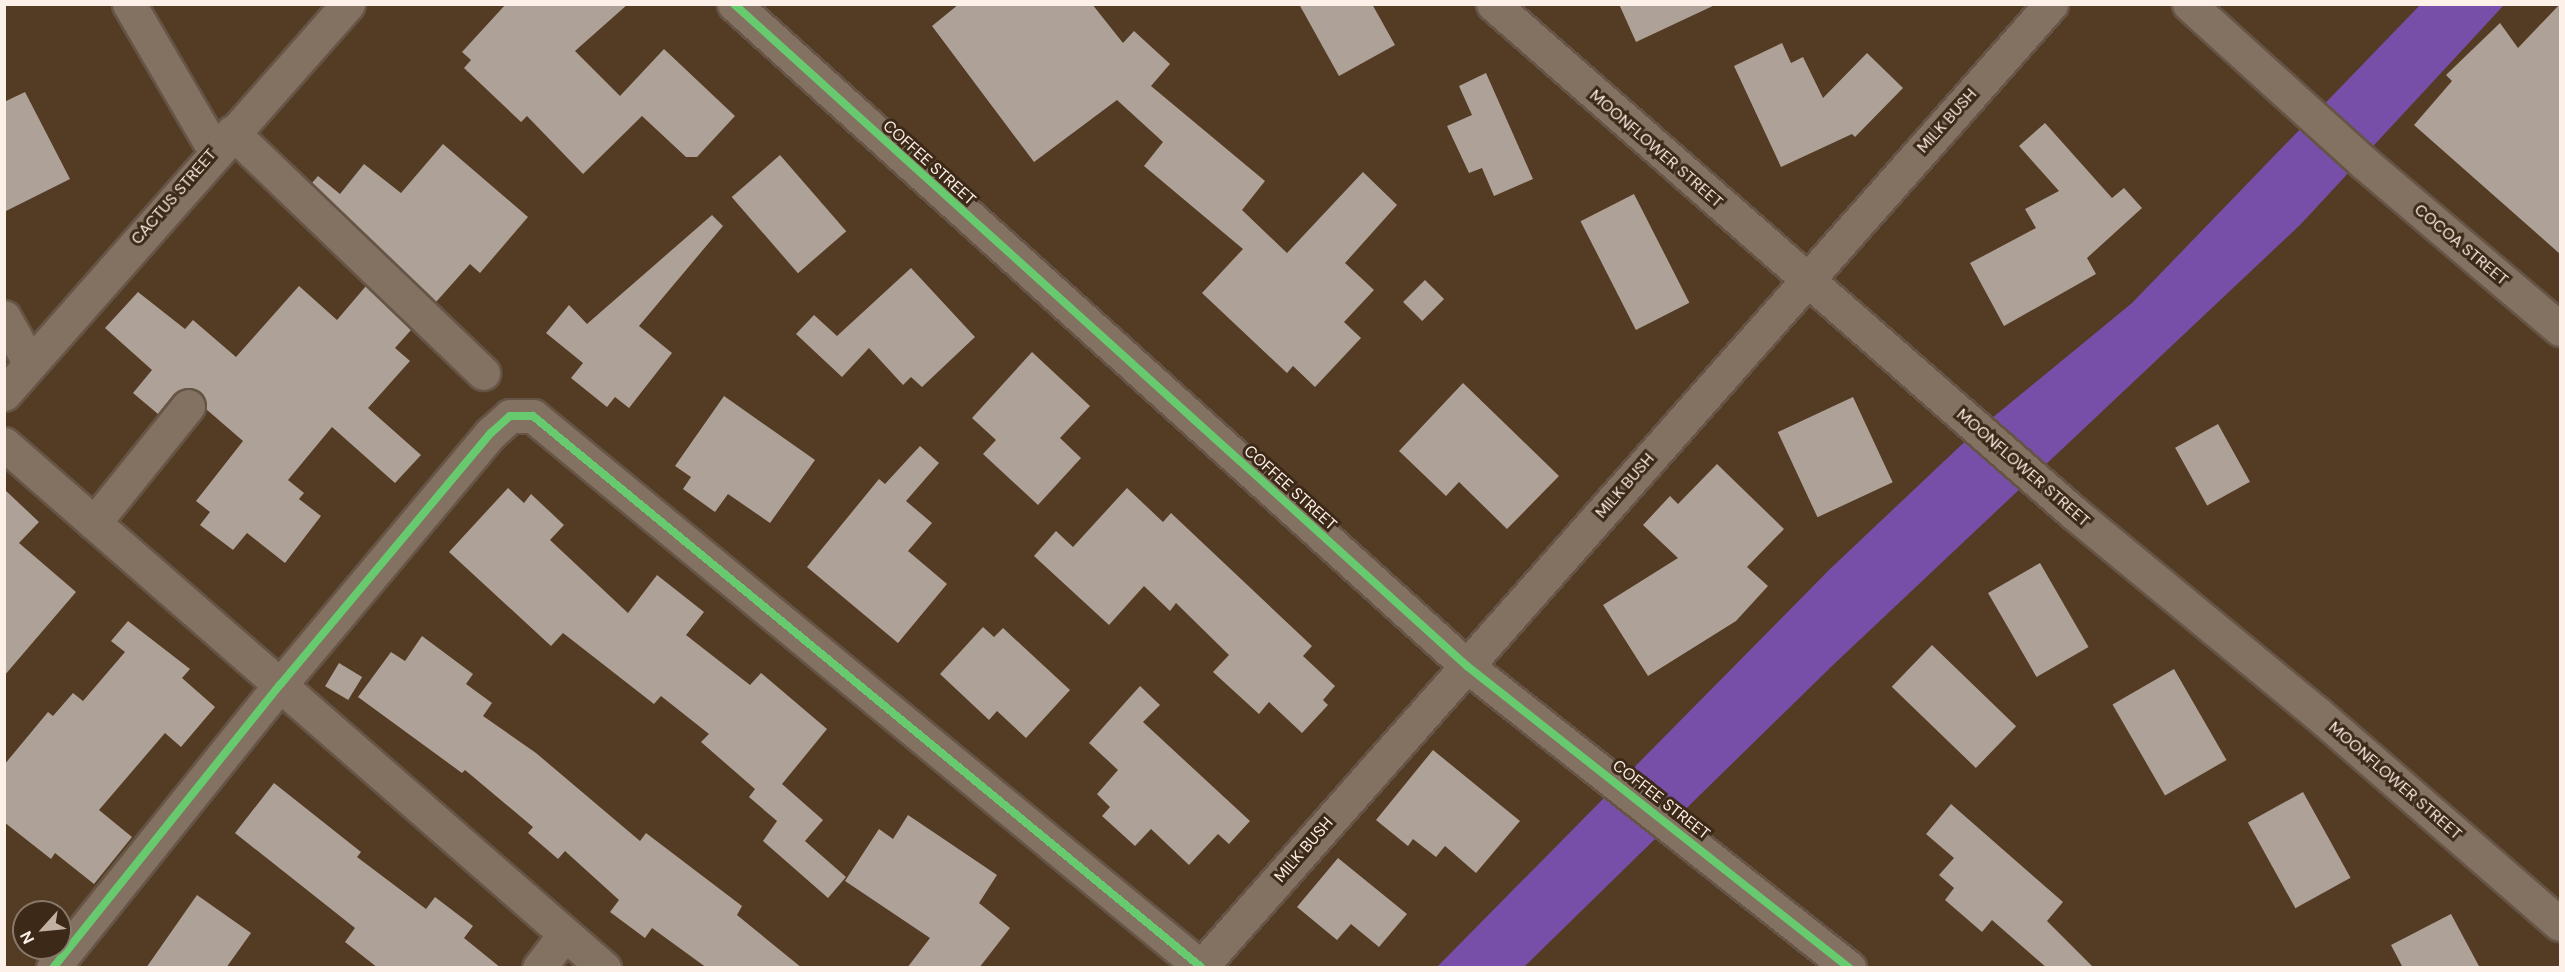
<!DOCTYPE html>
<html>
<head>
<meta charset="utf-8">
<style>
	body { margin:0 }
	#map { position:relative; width:2565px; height:972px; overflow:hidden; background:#543b23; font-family:"DM Sans",sans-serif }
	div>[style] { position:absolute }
	.water>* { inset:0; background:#774ea8 }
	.building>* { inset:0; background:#aea298; transform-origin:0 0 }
	.roads { filter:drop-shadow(2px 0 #665546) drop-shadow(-2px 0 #665546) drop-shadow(0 2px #665546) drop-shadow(0 -2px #665546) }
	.minor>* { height:33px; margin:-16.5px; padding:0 16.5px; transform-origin:16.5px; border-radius:16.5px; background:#837161 }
	.cycleway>* { height:8px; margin:-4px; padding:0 4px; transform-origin:4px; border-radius:4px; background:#67ca6e }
	span { translate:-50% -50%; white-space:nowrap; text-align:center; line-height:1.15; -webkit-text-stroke:6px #3d2917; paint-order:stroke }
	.street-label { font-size:16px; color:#fcf0e8 }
	.frame { position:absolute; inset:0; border:6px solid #fcf0e8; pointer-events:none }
	.north { position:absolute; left:12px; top:900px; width:60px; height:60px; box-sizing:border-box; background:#3d2917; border:2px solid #89796b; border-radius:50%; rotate:243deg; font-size:16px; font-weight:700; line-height:24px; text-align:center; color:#fcf0e8 }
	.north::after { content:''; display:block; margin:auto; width:21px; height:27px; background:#c1b1a3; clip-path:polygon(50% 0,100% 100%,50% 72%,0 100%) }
</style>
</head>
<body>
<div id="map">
	<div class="water">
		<i style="clip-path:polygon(2420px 5px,2504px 5px,2301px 224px,1832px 666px,1524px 967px,1436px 968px,1830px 569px,1975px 432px,2132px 303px)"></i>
	</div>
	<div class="building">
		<i style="clip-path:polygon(506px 4px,628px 4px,575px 51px,620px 96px,664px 49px,735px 116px,697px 157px,686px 157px,642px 116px,583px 174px,527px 116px,521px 122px,464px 68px,471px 60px,462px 52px)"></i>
		<i style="clip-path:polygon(959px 4px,1092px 4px,1123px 43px,1134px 31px,1170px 64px,1151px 86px,1265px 181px,1242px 210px,1287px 253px,1363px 172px,1397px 205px,1345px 263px,1374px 290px,1344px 322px,1361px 338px,1315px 387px,1293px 366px,1287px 373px,1202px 293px,1243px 249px,1144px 166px,1163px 142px,1117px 100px,1034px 162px,932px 26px)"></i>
		<i style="clip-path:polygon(1299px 4px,1372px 4px,1395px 45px,1339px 76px)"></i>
		<i style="clip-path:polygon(1619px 4px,1717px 4px,1636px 42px)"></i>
		<i style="clip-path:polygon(2560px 4px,2560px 254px,2414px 125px,2452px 81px,2446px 75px,2500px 23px,2518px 48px)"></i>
		<i style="clip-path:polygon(1782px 43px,1791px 63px,1803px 57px,1823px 98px,1867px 53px,1903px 88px,1855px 137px,1852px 134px,1781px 167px,1734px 66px)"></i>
		<i style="clip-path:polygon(1486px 73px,1533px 179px,1494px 196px,1482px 168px,1469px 173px,1447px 126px,1472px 115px,1459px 86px)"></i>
		<i style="clip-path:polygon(25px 92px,70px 179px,4px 212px,4px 102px)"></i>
		<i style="clip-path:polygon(2045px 123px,2112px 198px,2124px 188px,2142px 208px,2087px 258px,2096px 274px,2004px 326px,1970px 263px,2036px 228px,2025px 209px,2059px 191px,2019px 146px)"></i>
		<i style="clip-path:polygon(443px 144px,528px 217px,480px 273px,470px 264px,436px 302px,312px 183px,318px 176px,340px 194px,364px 164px,401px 193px)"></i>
		<i style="left:780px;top:155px;width:101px;height:64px;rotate:49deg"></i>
		<i style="left:1634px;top:194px;width:122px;height:60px;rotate:63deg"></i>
		<i style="clip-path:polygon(712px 215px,723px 226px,639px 326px,672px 353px,629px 408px,615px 397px,607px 407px,571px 378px,583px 363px,546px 333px,569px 305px,587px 324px)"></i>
		<i style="clip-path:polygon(911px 268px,975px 337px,922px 387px,911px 377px,903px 385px,869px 348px,842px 377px,796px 334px,814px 315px,837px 336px)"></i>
		<i style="left:1425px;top:280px;width:27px;height:31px;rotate:45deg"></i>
		<i style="clip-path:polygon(299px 286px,337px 320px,366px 286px,411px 330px,395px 348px,410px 361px,368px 408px,421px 455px,395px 483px,332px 427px,288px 480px,304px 493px,299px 499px,321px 516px,285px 563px,247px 533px,233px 550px,200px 525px,210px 512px,196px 501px,243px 441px,206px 409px,205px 399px,191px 388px,174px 394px,158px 414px,133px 393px,152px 370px,105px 328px,138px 292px,185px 329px,193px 320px,236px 357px)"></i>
		<i style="clip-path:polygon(1032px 352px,1090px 406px,1060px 438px,1081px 458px,1038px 505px,983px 454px,996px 440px,972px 418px)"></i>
		<i style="clip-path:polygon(1463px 383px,1559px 476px,1507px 529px,1459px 482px,1446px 496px,1399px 451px)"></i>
		<i style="clip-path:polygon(724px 396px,815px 460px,770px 523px,728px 494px,715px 512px,683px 489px,691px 477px,675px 466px)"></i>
		<i style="left:1853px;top:397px;width:94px;height:83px;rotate:65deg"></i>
		<i style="left:2218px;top:424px;width:66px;height:49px;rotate:61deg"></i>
		<i style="clip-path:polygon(920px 446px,939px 463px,906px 501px,932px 523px,908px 551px,947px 584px,898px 643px,807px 567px,879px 479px,885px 484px)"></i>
		<i style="clip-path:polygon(1717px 464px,1784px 529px,1747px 567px,1768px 586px,1736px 621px,1648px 676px,1603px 605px,1678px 558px,1643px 525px,1670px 496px,1678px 504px)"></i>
		<i style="clip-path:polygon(508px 488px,524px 503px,531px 494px,564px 525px,550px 540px,628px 613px,657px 575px,704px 612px,686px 635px,750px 685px,761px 673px,827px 729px,782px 784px,823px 820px,805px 841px,846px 877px,828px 898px,763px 841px,777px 821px,749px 797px,755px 789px,701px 742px,709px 734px,661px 696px,654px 704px,563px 633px,551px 646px,449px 552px)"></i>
		<i style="clip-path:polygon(1127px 488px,1163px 522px,1171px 513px,1312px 646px,1303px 656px,1335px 686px,1323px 700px,1328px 705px,1302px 733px,1269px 702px,1259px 714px,1213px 672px,1229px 655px,1176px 603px,1170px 611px,1144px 586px,1109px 625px,1034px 556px,1056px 531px,1073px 547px)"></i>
		<i style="clip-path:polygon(4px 489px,39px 522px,19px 543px,76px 592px,4px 676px)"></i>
		<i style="left:2040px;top:563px;width:97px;height:60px;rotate:60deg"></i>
		<i style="clip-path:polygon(128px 621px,190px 669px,182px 678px,215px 707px,181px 747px,165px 733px,99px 810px,132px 837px,94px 884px,55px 853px,51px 859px,4px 822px,4px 765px,48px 712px,53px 716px,73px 693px,83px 701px,125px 652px,111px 641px)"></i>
		<i style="clip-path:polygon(983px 627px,994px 637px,1003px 628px,1070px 690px,1026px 738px,997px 711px,989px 720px,940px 674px)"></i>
		<i style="clip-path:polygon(422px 636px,473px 674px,466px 684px,492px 703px,483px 716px,536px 753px,640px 841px,646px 833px,742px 906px,737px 915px,802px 968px,707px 968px,652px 928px,645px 938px,610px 912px,619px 900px,565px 851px,558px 859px,528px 833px,533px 827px,465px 770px,462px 773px,358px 697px,391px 652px,405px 661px)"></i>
		<i style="left:1932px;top:645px;width:117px;height:58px;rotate:44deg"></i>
		<i style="left:339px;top:663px;width:27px;height:27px;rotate:31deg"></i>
		<i style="left:2174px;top:669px;width:105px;height:71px;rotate:60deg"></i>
		<i style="clip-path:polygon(1140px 686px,1160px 705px,1143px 722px,1250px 821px,1229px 844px,1218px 834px,1189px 865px,1151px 829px,1135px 846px,1102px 816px,1110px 807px,1097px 794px,1118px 770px,1089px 743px)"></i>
		<i style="clip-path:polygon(1433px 750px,1520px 821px,1476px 873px,1445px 846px,1436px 857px,1413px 839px,1408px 846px,1376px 820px)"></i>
		<i style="clip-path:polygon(274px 783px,361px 852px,357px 857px,426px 909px,435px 897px,473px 926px,464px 938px,501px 968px,378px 968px,345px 942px,355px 928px,235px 833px)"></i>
		<i style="left:2303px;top:792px;width:98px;height:63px;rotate:61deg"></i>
		<i style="clip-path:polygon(1951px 804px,2063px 902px,2047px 921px,2094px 968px,2047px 968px,1992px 920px,1982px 932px,1945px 900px,1954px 888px,1939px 875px,1954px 858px,1926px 834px)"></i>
		<i style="clip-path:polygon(908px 815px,997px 875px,979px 903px,1010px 928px,979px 968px,907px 968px,930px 938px,845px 881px,879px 829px,893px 839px)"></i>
		<i style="clip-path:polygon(1338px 858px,1407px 914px,1379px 947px,1351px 924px,1337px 940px,1297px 907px)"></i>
		<i style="clip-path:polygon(197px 895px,251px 933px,226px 968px,146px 968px)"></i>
		<i style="clip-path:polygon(2451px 914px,2480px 968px,2403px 968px,2391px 945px)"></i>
	</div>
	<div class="roads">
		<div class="minor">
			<i style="left:129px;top:4px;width:170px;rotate:59.7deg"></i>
			<i style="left:734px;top:4px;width:988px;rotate:42.09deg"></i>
			<i style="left:1467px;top:666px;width:487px;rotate:38.3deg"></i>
			<i style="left:1493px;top:4px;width:772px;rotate:41.22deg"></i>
			<i style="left:2074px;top:513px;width:316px;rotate:39.5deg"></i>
			<i style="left:2318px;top:714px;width:320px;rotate:41deg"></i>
			<i style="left:2189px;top:4px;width:234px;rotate:42.2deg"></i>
			<i style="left:2362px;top:161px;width:260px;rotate:40.3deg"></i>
			<i style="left:232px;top:132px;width:348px;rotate:43.8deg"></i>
			<i style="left:4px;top:317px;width:51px;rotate:60.9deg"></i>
			<i style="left:4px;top:394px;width:520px;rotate:-48.59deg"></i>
			<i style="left:4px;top:444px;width:797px;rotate:41.13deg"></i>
			<i style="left:94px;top:523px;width:150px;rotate:-51.2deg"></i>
			<i style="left:53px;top:968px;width:363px;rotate:-51.3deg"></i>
			<i style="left:280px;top:685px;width:329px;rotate:-50.1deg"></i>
			<i style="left:491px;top:433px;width:25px;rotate:-42deg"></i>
			<i style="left:510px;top:416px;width:23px"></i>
			<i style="left:533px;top:416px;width:866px;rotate:39.52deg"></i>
			<i style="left:539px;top:968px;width:41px;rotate:-52.9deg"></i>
			<i style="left:1200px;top:968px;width:1286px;rotate:-48.56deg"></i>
		</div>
	</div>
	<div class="cycleway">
		<i style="left:734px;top:4px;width:988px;rotate:42.09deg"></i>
		<i style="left:1467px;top:666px;width:487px;rotate:38.3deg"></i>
		<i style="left:53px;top:968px;width:363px;rotate:-51.3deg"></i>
		<i style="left:280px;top:685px;width:329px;rotate:-50.1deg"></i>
		<i style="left:491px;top:433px;width:25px;rotate:-42deg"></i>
		<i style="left:510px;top:416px;width:23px"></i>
		<i style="left:533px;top:416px;width:866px;rotate:39.52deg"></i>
	</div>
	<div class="street-label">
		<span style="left:1947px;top:121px;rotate:-48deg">MILK BUSH</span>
		<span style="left:1656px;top:149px;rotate:41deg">MOONFLOWER STREET</span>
		<span style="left:929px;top:163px;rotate:42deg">COFFEE STREET</span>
		<span style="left:174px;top:197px;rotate:-49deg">CACTUS STREET</span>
		<span style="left:2461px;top:245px;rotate:40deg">COCOA STREET</span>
		<span style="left:2023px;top:468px;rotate:41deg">MOONFLOWER STREET</span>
		<span style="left:1625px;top:486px;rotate:-49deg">MILK BUSH</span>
		<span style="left:1290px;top:488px;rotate:42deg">COFFEE STREET</span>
		<span style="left:2395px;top:781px;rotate:41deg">MOONFLOWER STREET</span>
		<span style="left:1661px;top:800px;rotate:38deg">COFFEE STREET</span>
		<span style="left:1304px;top:850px;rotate:-49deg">MILK BUSH</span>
	</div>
	<div class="frame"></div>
	<div class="north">N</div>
</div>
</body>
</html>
